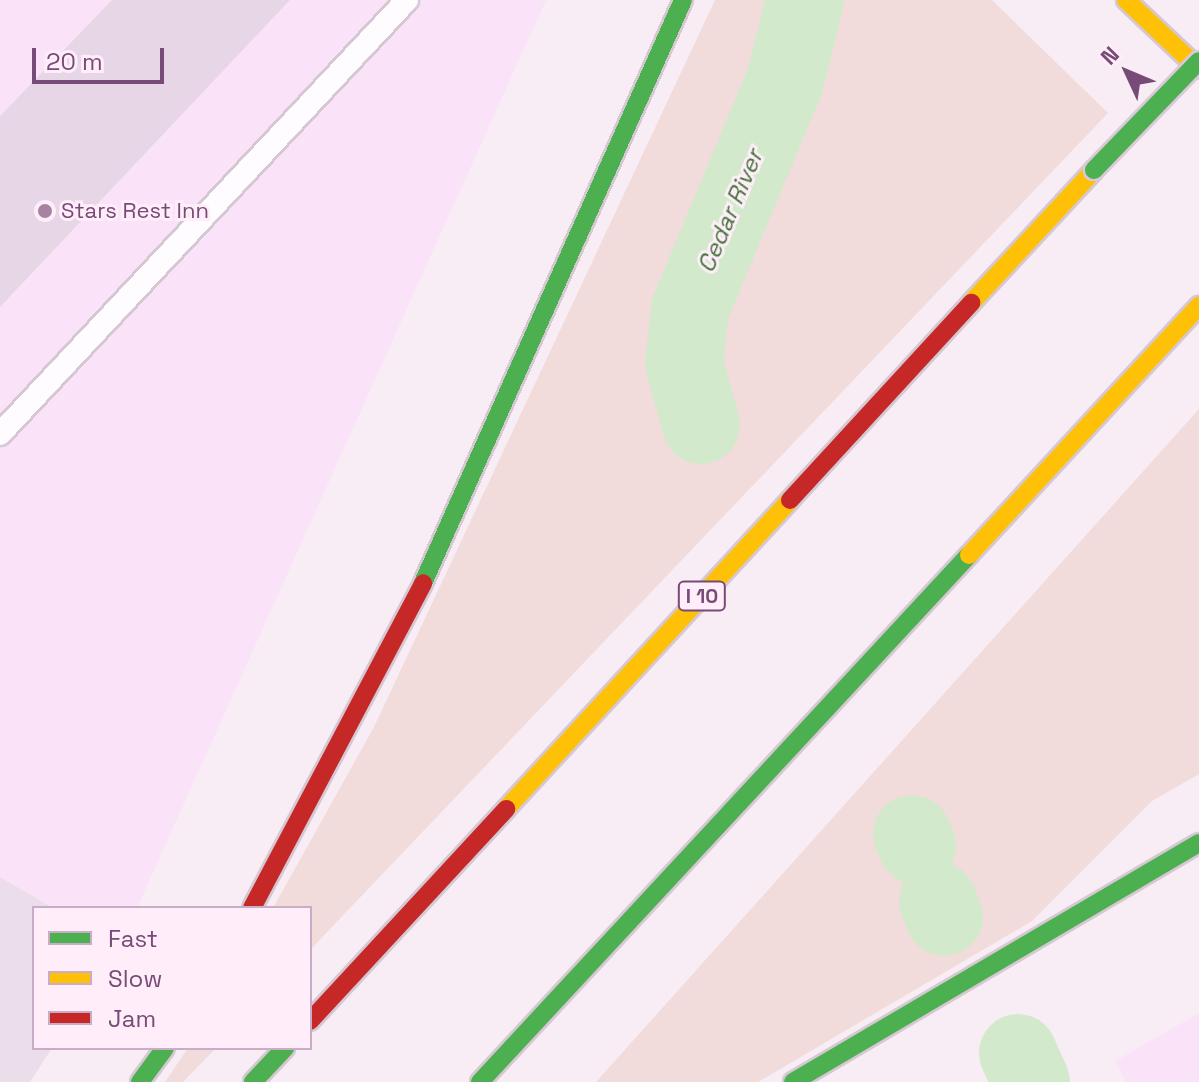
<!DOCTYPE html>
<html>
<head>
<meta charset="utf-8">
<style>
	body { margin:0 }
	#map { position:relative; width:1199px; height:1082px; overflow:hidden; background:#f8ecf5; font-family:"Space Grotesk",sans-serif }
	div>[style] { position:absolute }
	.commercial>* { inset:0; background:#fae3f9 }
	.industrial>* { inset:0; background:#ebdde9 }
	.green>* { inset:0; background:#f1dcdb }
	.river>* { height:78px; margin:-39px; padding:0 39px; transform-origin:39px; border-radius:39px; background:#d3e9cc }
	.building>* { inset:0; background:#e7d6e5 }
	.roads { filter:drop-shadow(2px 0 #d5c8d3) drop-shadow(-2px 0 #d5c8d3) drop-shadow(0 2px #d5c8d3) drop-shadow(0 -2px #d5c8d3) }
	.lane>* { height:22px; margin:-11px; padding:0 11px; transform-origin:11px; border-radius:11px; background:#fefcfe }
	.fast>* { height:18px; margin:-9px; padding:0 9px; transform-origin:9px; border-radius:9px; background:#4caf50 }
	.slow>* { height:18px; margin:-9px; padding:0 9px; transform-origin:9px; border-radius:9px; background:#ffc107 }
	.jam>* { height:18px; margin:-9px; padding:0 9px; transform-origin:9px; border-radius:9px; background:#c62828 }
	.bridges { filter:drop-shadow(2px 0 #dac9d8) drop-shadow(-2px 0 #dac9d8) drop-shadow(0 2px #dac9d8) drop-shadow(0 -2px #dac9d8) }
	.fast-bridge>* { height:18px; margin:-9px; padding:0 9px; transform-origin:9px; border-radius:9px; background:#4caf50 }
	.dots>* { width:22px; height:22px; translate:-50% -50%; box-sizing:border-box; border:4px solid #ffeefa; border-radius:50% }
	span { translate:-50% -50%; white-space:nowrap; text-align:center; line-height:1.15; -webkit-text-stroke:6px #ffeefa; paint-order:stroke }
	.shield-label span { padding:2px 6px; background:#ffeefa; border:2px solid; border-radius:6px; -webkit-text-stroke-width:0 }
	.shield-label { font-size:20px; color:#784a77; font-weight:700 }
	.poi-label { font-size:22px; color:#784a77 }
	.left { translate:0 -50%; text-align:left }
	.water-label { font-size:24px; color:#44763a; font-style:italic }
	.legend { position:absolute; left:32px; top:906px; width:280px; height:144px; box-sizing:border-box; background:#ffeefa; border:2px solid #c9acc6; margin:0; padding:10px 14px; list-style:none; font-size:24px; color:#784a77 }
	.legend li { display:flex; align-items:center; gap:16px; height:40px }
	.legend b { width:40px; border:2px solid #c9acc6 }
	.north { position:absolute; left:1087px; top:32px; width:80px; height:80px; -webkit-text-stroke:6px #ffeefa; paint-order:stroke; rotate:314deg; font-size:22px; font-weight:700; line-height:32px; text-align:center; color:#784a77 }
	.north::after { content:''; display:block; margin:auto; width:28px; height:36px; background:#784a77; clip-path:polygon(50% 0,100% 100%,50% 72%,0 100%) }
	.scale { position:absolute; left:32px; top:48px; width:132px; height:36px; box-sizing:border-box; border:4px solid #784a77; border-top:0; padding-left:10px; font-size:24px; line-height:28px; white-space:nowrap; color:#784a77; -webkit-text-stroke:6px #ffeefa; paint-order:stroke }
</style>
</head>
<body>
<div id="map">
	<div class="commercial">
		<i style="clip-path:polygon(0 0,546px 0,137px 908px,53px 908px,0 877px)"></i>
		<i style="clip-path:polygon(1199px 1013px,1199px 1082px,1126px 1082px,1115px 1061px)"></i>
	</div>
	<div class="industrial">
		<i style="clip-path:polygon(0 877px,53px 908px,34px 908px,34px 1048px,52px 1048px,30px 1082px,0 1082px)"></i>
	</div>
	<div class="green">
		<i style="clip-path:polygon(715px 0,992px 0,1108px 113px,310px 950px,310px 908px,273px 908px,374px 727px)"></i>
		<i style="clip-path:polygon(1199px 409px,1199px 774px,1152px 801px,1032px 921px,758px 1082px,596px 1082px)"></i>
		<i style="clip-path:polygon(188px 1048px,216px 1048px,183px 1082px,165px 1082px)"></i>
	</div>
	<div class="river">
		<i style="left:701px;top:425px;width:64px;rotate:-105.3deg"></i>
		<i style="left:684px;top:363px;width:54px;rotate:-83.7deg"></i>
		<i style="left:690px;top:309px;width:247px;rotate:-67.4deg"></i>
		<i style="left:785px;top:81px;width:83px;rotate:-76.1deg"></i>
		<i style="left:912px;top:834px;width:13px;rotate:67deg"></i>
		<i style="left:938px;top:901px;width:17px;rotate:69deg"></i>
		<i style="left:1018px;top:1053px;width:32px;rotate:66deg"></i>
	</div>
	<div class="building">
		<i style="clip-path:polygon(112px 0,290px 0,0 307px,0 116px)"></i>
	</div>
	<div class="roads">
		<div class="lane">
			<i style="left:0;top:434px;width:595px;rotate:-46.84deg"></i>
		</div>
		<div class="fast">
			<i style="left:423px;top:583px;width:638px;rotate:-65.96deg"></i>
			<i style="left:140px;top:1082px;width:42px;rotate:-53.7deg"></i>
			<i style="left:253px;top:1082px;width:47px;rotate:-46.7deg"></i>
			<i style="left:480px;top:1082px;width:719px;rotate:-47.14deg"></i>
			<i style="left:793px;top:1082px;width:471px;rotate:-30.5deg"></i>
		</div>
		<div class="slow">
			<i style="left:1126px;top:0;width:100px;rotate:43.4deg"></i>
			<i style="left:971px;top:303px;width:181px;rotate:-47.2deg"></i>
			<i style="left:969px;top:555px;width:339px;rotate:-47.3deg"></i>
			<i style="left:506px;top:809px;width:420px;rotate:-47.4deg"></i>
		</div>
		<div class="jam">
			<i style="left:790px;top:500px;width:268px;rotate:-47.4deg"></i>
			<i style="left:252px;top:908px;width:367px;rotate:-62.2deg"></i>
			<i style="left:310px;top:1021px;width:289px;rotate:-47.2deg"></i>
		</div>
	</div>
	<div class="bridges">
		<div class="fast-bridge">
			<i style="left:1094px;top:170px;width:151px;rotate:-46.1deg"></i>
		</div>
	</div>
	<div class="dots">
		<i style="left:45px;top:211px;background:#a583a3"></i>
	</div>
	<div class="shield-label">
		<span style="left:702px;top:596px">I 10</span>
	</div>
	<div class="poi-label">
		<span class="left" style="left:61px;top:211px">Stars Rest Inn</span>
	</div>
	<div class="water-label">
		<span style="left:730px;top:211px;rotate:-67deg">Cedar River</span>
	</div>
	<ul class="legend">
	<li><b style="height:10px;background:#4caf50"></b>Fast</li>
	<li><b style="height:10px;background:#ffc107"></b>Slow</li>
	<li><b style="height:10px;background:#c62828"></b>Jam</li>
	</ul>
	<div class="north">N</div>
	<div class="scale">20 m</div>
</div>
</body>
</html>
